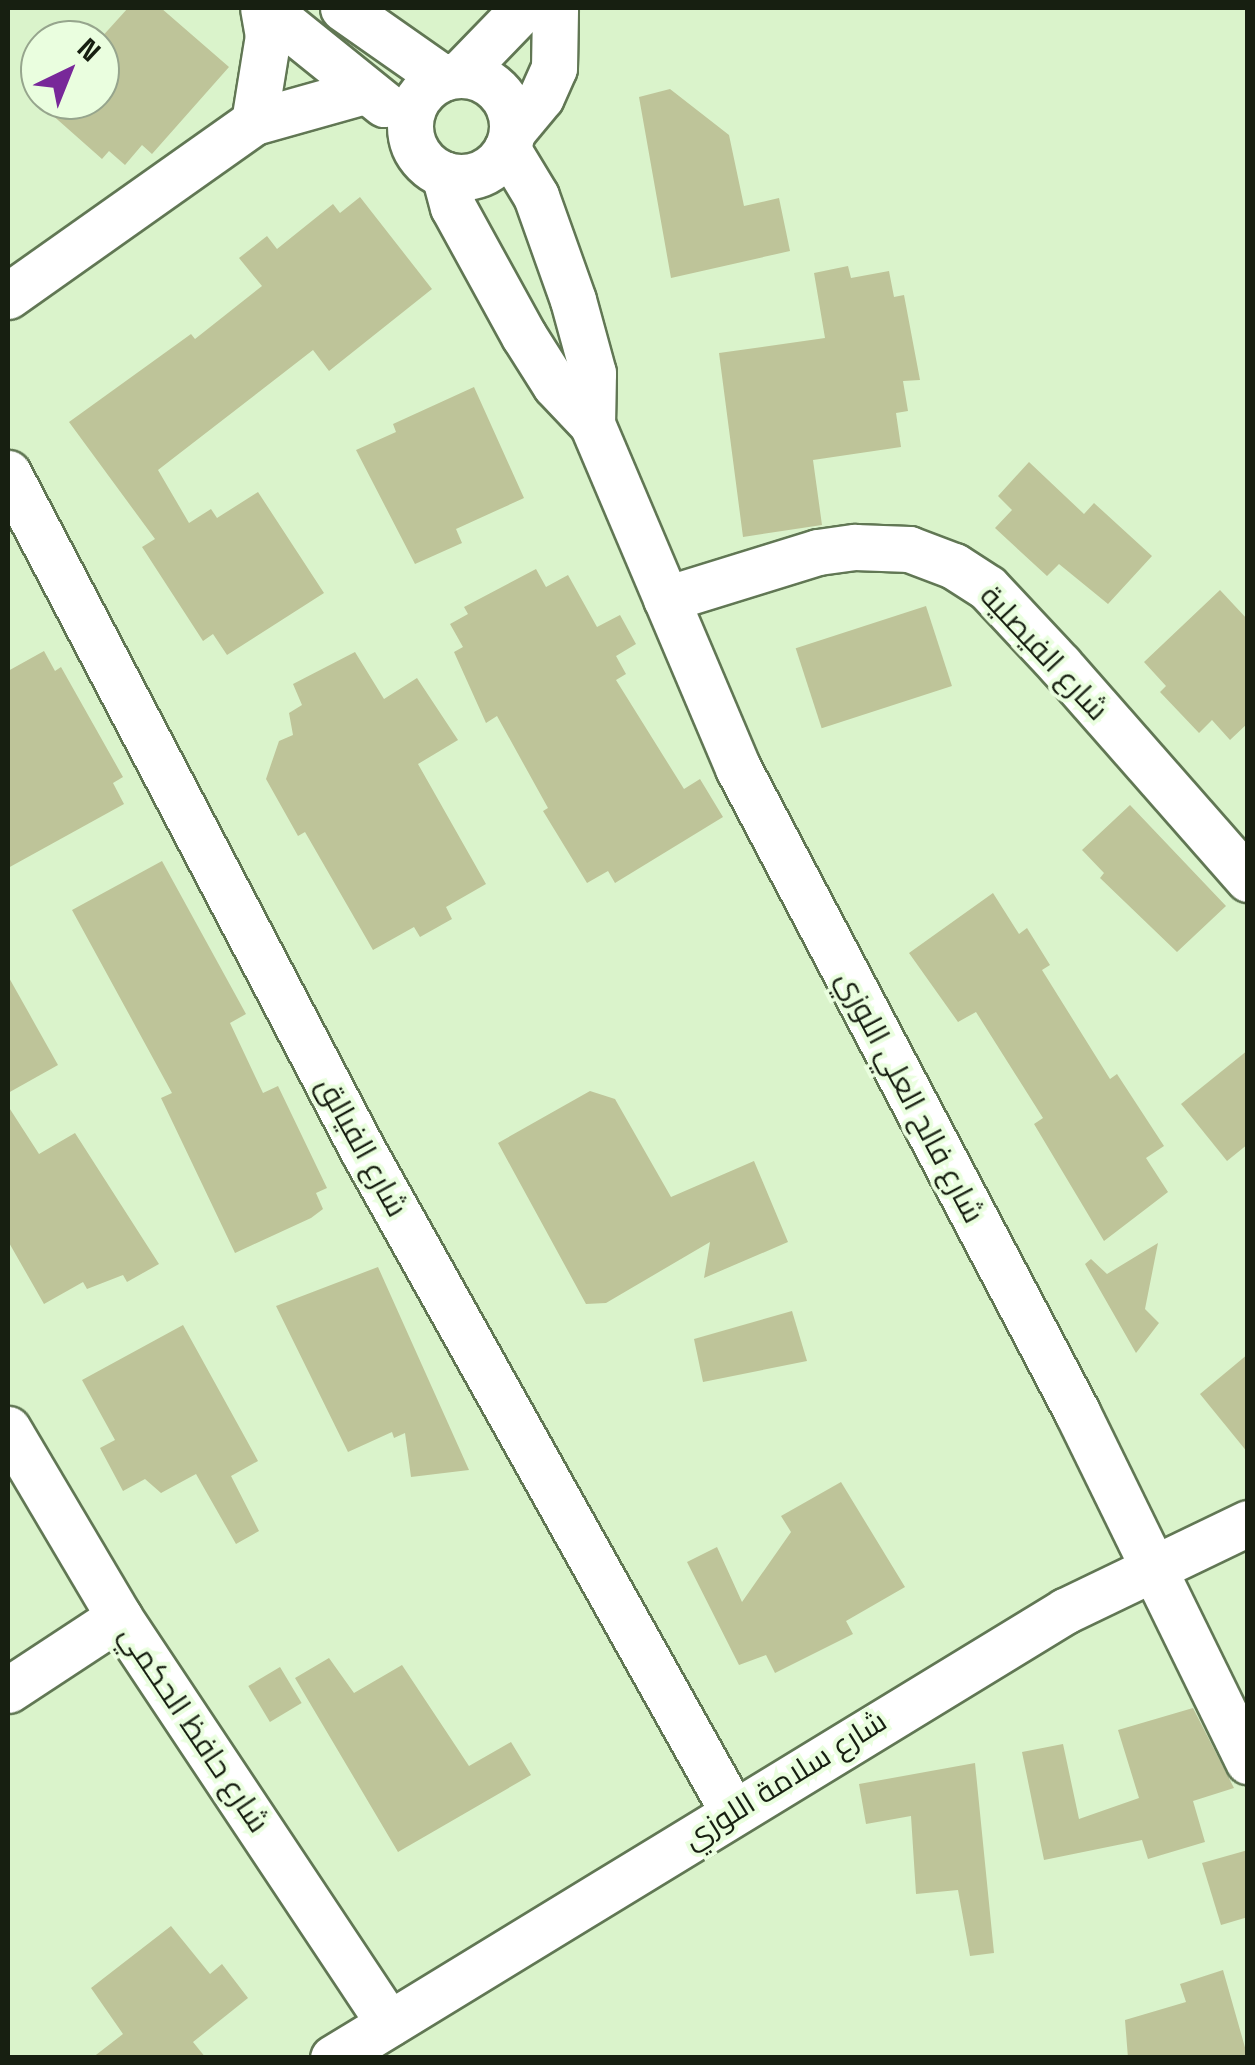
<!DOCTYPE html>
<html>
<head>
<meta charset="utf-8">
<style>
  body { margin:0 }
  #map { position:relative; width:1255px; height:2065px; overflow:hidden; background:#daf3cb; font-family:"Space Grotesk",Cairo,sans-serif }
  div>[style] { position:absolute }
  .building>* { inset:0; background:#bec499; transform-origin:0 0 }
  .roads { filter:drop-shadow(2px 0 #617754) drop-shadow(-2px 0 #617754) drop-shadow(0 2px #617754) drop-shadow(0 -2px #617754) }
  .minor>* { height:45px; margin:-22.5px; padding:0 22.5px; transform-origin:22.5px; border-radius:22.5px; background:#fff }
  .minor>.ring { margin:-22.5px; padding:0; box-sizing:content-box; background:none; border:45px solid #fff; border-radius:50% }
  span { translate:-50% -50%; white-space:nowrap; text-align:center; line-height:1.15; -webkit-text-stroke:8px #eafedf; paint-order:stroke }
  .street-label { font-size:30px; color:#171f11 }
  .frame { position:absolute; inset:0; border:10px solid #171f11; pointer-events:none }
  .north { position:absolute; left:20px; top:20px; width:100px; height:100px; box-sizing:border-box; background:#eafedf; border:2px solid #96a58d; border-radius:50%; rotate:43deg; font-size:28px; font-weight:700; line-height:40px; text-align:center; color:#171f11 }
  .north::after { content:''; display:block; margin:auto; width:35px; height:45px; background:#782899; clip-path:polygon(50% 0,100% 100%,50% 72%,0 100%) }
</style>
</head>
<body>
<div id="map">
  <div class="building">
    <i style="clip-path:polygon(128px 8px,161px 8px,229px 67px,152px 154px,142px 145px,125px 165px,109px 151px,102px 159px,41px 105px,46px 100px,100px 100px,99px 40px)"></i>
    <i style="clip-path:polygon(670px 89px,729px 135px,744px 206px,779px 198px,790px 251px,671px 278px,639px 97px)"></i>
    <i style="clip-path:polygon(360px 197px,432px 289px,329px 371px,313px 350px,158px 470px,189px 523px,211px 509px,217px 518px,258px 492px,324px 593px,227px 655px,213px 634px,203px 641px,142px 547px,155px 539px,69px 422px,191px 334px,195px 339px,262px 286px,239px 258px,267px 236px,277px 249px,333px 204px,340px 213px)"></i>
    <i style="clip-path:polygon(848px 266px,851px 278px,889px 271px,894px 297px,904px 295px,920px 380px,903px 381px,908px 411px,896px 413px,901px 447px,813px 460px,822px 525px,743px 537px,719px 353px,825px 338px,814px 273px)"></i>
    <i style="clip-path:polygon(474px 387px,524px 498px,456px 529px,462px 543px,415px 564px,356px 450px,396px 432px,393px 424px)"></i>
    <i style="clip-path:polygon(1029px 462px,1084px 514px,1094px 503px,1152px 556px,1108px 604px,1059px 564px,1047px 576px,995px 528px,1012px 510px,998px 496px)"></i>
    <i style="clip-path:polygon(536px 569px,546px 587px,568px 575px,597px 627px,620px 615px,636px 644px,616px 656px,626px 674px,616px 680px,684px 789px,700px 779px,723px 817px,615px 883px,608px 871px,587px 883px,543px 811px,548px 808px,497px 716px,486px 723px,454px 652px,463px 647px,450px 624px,468px 614px,464px 607px)"></i>
    <i style="clip-path:polygon(1220px 590px,1248px 620px,1248px 723px,1230px 740px,1212px 720px,1199px 733px,1160px 692px,1166px 686px,1144px 662px)"></i>
    <i style="left:926px;top:606px;width:84px;height:137px;rotate:72deg"></i>
    <i style="clip-path:polygon(44px 651px,55px 671px,61px 667px,123px 777px,113px 783px,124px 804px,8px 868px,8px 671px)"></i>
    <i style="clip-path:polygon(355px 652px,384px 699px,417px 678px,458px 740px,418px 764px,486px 884px,446px 907px,452px 919px,420px 937px,414px 927px,373px 950px,305px 832px,298px 836px,266px 779px,279px 741px,293px 735px,289px 713px,302px 705px,293px 684px)"></i>
    <i style="clip-path:polygon(1130px 805px,1226px 906px,1177px 952px,1100px 878px,1104px 873px,1082px 850px)"></i>
    <i style="clip-path:polygon(162px 861px,246px 1014px,230px 1023px,263px 1093px,278px 1086px,327px 1188px,316px 1193px,323px 1209px,311px 1218px,235px 1253px,161px 1098px,172px 1093px,72px 910px)"></i>
    <i style="clip-path:polygon(993px 893px,1019px 934px,1027px 928px,1050px 965px,1042px 970px,1110px 1079px,1117px 1074px,1164px 1146px,1146px 1158px,1168px 1192px,1104px 1241px,1034px 1124px,1043px 1118px,976px 1012px,958px 1022px,909px 953px)"></i>
    <i style="clip-path:polygon(8px 976px,58px 1065px,8px 1093px)"></i>
    <i style="clip-path:polygon(1248px 1050px,1248px 1144px,1227px 1161px,1181px 1104px)"></i>
    <i style="clip-path:polygon(590px 1091px,615px 1099px,671px 1197px,754px 1161px,788px 1242px,704px 1278px,710px 1242px,606px 1303px,586px 1304px,498px 1143px)"></i>
    <i style="clip-path:polygon(8px 1106px,39px 1154px,75px 1133px,159px 1264px,127px 1282px,123px 1275px,87px 1289px,83px 1282px,44px 1304px,8px 1241px)"></i>
    <i style="clip-path:polygon(1158px 1243px,1145px 1309px,1159px 1323px,1136px 1353px,1085px 1264px,1091px 1259px,1107px 1274px)"></i>
    <i style="clip-path:polygon(378px 1267px,469px 1470px,411px 1477px,405px 1433px,394px 1438px,392px 1432px,348px 1452px,276px 1306px)"></i>
    <i style="clip-path:polygon(792px 1311px,807px 1361px,703px 1382px,694px 1339px)"></i>
    <i style="clip-path:polygon(183px 1325px,258px 1461px,231px 1476px,259px 1531px,236px 1544px,196px 1474px,161px 1493px,145px 1479px,123px 1491px,100px 1448px,115px 1440px,82px 1380px)"></i>
    <i style="clip-path:polygon(1248px 1354px,1248px 1453px,1200px 1394px)"></i>
    <i style="clip-path:polygon(841px 1482px,905px 1587px,846px 1621px,853px 1634px,775px 1673px,766px 1655px,739px 1665px,687px 1562px,717px 1547px,742px 1602px,791px 1532px,781px 1516px)"></i>
    <i style="clip-path:polygon(329px 1658px,354px 1693px,402px 1665px,469px 1766px,511px 1742px,531px 1775px,398px 1852px,295px 1678px)"></i>
    <i style="left:280px;top:1667px;width:42px;height:37px;rotate:59deg"></i>
    <i style="clip-path:polygon(1193px 1708px,1234px 1788px,1193px 1801px,1205px 1842px,1148px 1859px,1142px 1840px,1044px 1860px,1022px 1752px,1063px 1744px,1079px 1819px,1139px 1798px,1118px 1730px)"></i>
    <i style="clip-path:polygon(975px 1763px,994px 1953px,970px 1956px,958px 1890px,916px 1894px,911px 1816px,866px 1824px,859px 1784px)"></i>
    <i style="clip-path:polygon(1248px 1850px,1248px 1917px,1221px 1925px,1202px 1863px)"></i>
    <i style="clip-path:polygon(171px 1926px,210px 1974px,222px 1964px,248px 1998px,193px 2042px,206px 2058px,92px 2058px,123px 2034px,91px 1988px)"></i>
    <i style="clip-path:polygon(1223px 1970px,1248px 2058px,1128px 2058px,1125px 2020px,1186px 2002px,1180px 1984px)"></i>
  </div>
  <div class="roads">
    <div class="minor">
      <i style="left:265px;top:8px;width:153px;rotate:38.9deg"></i>
      <i style="left:343px;top:8px;width:122px;rotate:35deg"></i>
      <i style="left:459px;top:75px;width:93px;rotate:-45.9deg"></i>
      <i class="ring" style="left:410px;top:75px;width:57px;height:57px"></i>
      <i style="left:254px;top:122px;width:87px;rotate:-80.8deg"></i>
      <i style="left:268px;top:36px;width:28px;rotate:-100deg"></i>
      <i style="left:512px;top:132px;width:45px;rotate:-50.4deg"></i>
      <i style="left:541px;top:97px;width:32px;rotate:-66deg"></i>
      <i style="left:554px;top:68px;width:60px;rotate:-89deg"></i>
      <i style="left:507px;top:148px;width:56px;rotate:58.9deg"></i>
      <i style="left:536px;top:196px;width:110px;rotate:70.4deg"></i>
      <i style="left:573px;top:300px;width:76px;rotate:74.7deg"></i>
      <i style="left:593px;top:373px;width:51px;rotate:91.1deg"></i>
      <i style="left:444px;top:174px;width:34px;rotate:75deg"></i>
      <i style="left:453px;top:207px;width:147px;rotate:61.2deg"></i>
      <i style="left:524px;top:336px;width:58px;rotate:57.7deg"></i>
      <i style="left:555px;top:385px;width:54px;rotate:46.5deg"></i>
      <i style="left:592px;top:424px;width:374px;rotate:67deg"></i>
      <i style="left:738px;top:768px;width:728px;rotate:62.24deg"></i>
      <i style="left:1077px;top:1412px;width:389px;rotate:63.9deg"></i>
      <i style="left:8px;top:296px;width:301px;rotate:-35.3deg"></i>
      <i style="left:254px;top:122px;width:114px;rotate:-15.7deg"></i>
      <i style="left:8px;top:473px;width:763px;rotate:62.36deg"></i>
      <i style="left:362px;top:1149px;width:760px;rotate:60.77deg"></i>
      <i style="left:666px;top:599px;width:159px;rotate:-17.2deg"></i>
      <i style="left:818px;top:552px;width:37px;rotate:-8deg"></i>
      <i style="left:855px;top:547px;width:54px;rotate:2.1deg"></i>
      <i style="left:909px;top:549px;width:48px;rotate:20.7deg"></i>
      <i style="left:954px;top:566px;width:40px;rotate:32.9deg"></i>
      <i style="left:988px;top:588px;width:105px;rotate:46.9deg"></i>
      <i style="left:1060px;top:665px;width:285px;rotate:48.7deg"></i>
      <i style="left:8px;top:1429px;width:218px;rotate:59.4deg"></i>
      <i style="left:119px;top:1617px;width:488px;rotate:56.4deg"></i>
      <i style="left:8px;top:1690px;width:133px;rotate:-33.3deg"></i>
      <i style="left:333px;top:2058px;width:858px;rotate:-31.41deg"></i>
      <i style="left:1065px;top:1611px;width:203px;rotate:-25.7deg"></i>
    </div>
  </div>
  <div class="street-label">
    <span style="left:1044px;top:653px;rotate:47deg">شارع الفيصلية</span>
    <span style="left:910px;top:1097px;rotate:62deg">شارع فالح العلي اللوزي</span>
    <span style="left:362px;top:1147px;rotate:61deg">شارع الفيالق</span>
    <span style="left:194px;top:1729px;rotate:56deg">شارع حافظ الحكمي</span>
    <span style="left:785px;top:1780px;rotate:-32deg">شارع سلامة اللوزي</span>
  </div>
  <div class="frame"></div>
  <div class="north">N</div>
</div>
</body>
</html>
